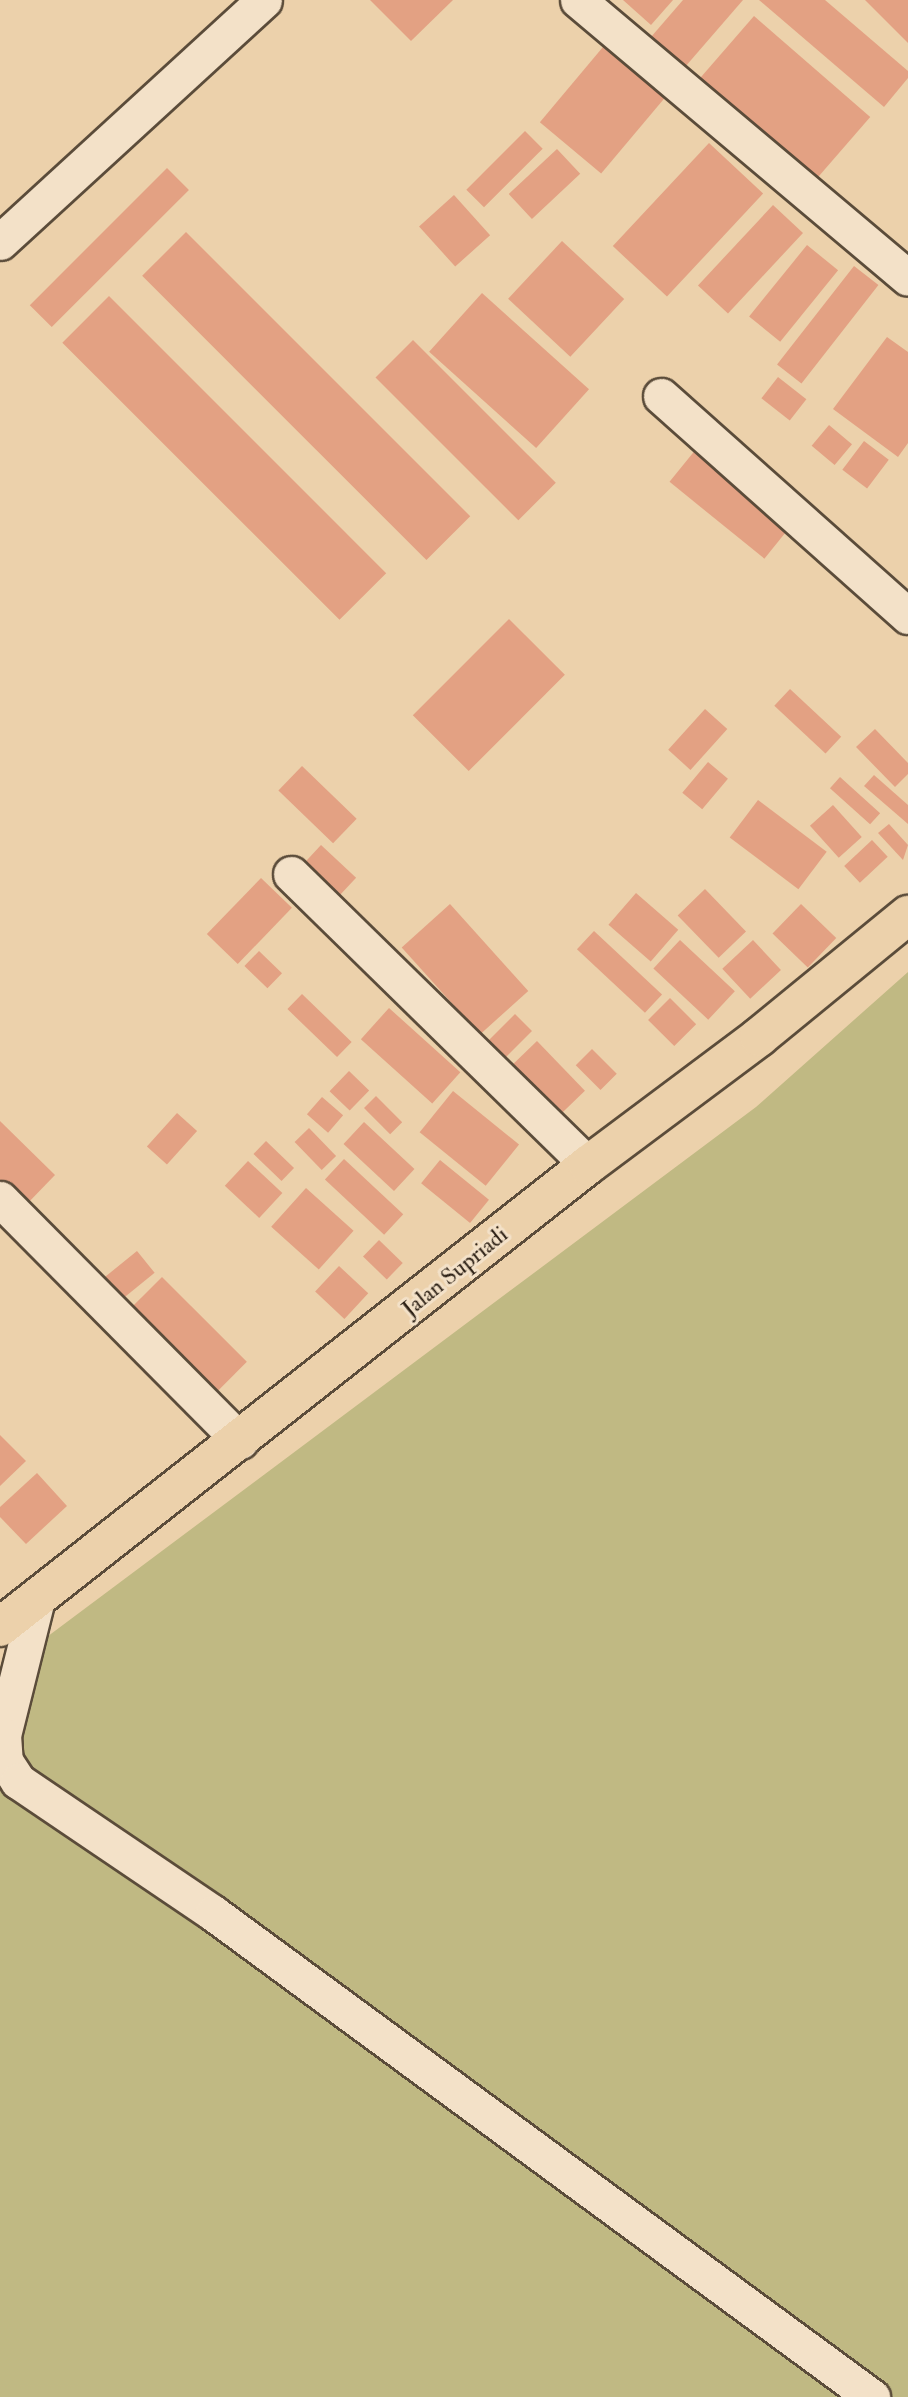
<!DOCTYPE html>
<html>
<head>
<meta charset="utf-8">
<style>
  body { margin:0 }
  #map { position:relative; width:908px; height:2397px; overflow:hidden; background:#ecd1ab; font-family:"IM FELL Double Pica",serif }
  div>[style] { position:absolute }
  .green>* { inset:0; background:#c0b983 }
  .building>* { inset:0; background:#e3a183; transform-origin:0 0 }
  .roads { filter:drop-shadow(2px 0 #5b4c3a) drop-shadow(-2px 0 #5b4c3a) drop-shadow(0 2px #5b4c3a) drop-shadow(0 -2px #5b4c3a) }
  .minor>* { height:35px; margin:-17.5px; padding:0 17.5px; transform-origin:17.5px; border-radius:17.5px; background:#f3e1c8 }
  .major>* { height:38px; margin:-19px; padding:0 19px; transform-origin:19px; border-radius:19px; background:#ecd1ab }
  span { translate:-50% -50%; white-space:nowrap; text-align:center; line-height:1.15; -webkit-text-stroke:6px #f3e1c8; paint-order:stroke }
  .street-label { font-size:23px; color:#2b1f14 }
</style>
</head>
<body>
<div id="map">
  <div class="green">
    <i style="clip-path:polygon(908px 972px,908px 2397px,0 2397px,0 1672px,756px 1107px)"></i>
  </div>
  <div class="building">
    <i style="clip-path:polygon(370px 0,453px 0,411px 41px)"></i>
    <i style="clip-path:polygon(623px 0,673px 0,651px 25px)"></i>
    <i style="clip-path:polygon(683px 0,743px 0,685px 67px,651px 37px)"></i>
    <i style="clip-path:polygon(759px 0,825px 0,908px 71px,908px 78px,884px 107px)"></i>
    <i style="clip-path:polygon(865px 0,908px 0,908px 43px)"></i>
    <i style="left:754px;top:16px;width:154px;height:86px;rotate:41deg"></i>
    <i style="left:608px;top:41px;width:80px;height:106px;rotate:40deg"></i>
    <i style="left:525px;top:131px;width:25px;height:83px;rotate:45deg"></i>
    <i style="left:709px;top:143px;width:74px;height:141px;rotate:43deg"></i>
    <i style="left:557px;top:149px;width:34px;height:66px;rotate:47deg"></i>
    <i style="left:167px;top:168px;width:31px;height:194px;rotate:45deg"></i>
    <i style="left:454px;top:195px;width:54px;height:47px;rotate:48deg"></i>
    <i style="left:773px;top:205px;width:41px;height:110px;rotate:43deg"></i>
    <i style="left:186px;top:232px;width:402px;height:62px;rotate:45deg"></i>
    <i style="left:562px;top:241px;width:85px;height:79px;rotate:43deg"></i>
    <i style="left:807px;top:245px;width:40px;height:92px;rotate:39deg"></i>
    <i style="left:854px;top:266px;width:31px;height:125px;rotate:38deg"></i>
    <i style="left:482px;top:293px;width:144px;height:79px;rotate:42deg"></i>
    <i style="left:109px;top:296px;width:392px;height:66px;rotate:45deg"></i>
    <i style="clip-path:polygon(887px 337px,908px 352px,908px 443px,898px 457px,833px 409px)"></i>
    <i style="left:413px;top:340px;width:202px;height:53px;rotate:45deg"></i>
    <i style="left:778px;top:377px;width:36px;height:27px;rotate:38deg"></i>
    <i style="left:829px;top:425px;width:30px;height:27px;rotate:40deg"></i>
    <i style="left:864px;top:441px;width:31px;height:36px;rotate:37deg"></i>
    <i style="left:701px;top:443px;width:122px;height:50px;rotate:39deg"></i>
    <i style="left:509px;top:619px;width:79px;height:136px;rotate:45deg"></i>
    <i style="left:790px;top:689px;width:70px;height:23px;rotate:43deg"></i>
    <i style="left:705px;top:709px;width:30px;height:55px;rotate:42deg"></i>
    <i style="clip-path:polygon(875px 729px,908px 763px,908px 774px,895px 787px,856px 747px)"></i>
    <i style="left:708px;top:762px;width:26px;height:40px;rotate:40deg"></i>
    <i style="left:302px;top:766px;width:76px;height:34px;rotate:44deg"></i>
    <i style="clip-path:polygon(874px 775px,908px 805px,908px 824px,864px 786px)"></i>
    <i style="left:840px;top:777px;width:54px;height:15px;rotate:42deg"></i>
    <i style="left:758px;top:800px;width:86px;height:47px;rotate:37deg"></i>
    <i style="left:833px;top:805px;width:43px;height:31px;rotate:48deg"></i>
    <i style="clip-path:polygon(889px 824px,908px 845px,903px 860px,878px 833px)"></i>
    <i style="left:872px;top:840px;width:23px;height:38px;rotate:47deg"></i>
    <i style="left:321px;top:845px;width:48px;height:33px;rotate:43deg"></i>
    <i style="left:261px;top:878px;width:43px;height:78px;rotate:44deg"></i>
    <i style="left:705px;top:889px;width:59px;height:38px;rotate:46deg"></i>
    <i style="left:636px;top:893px;width:56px;height:42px;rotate:41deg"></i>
    <i style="left:450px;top:904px;width:117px;height:65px;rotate:48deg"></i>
    <i style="left:801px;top:904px;width:49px;height:41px;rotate:44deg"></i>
    <i style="left:594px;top:931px;width:93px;height:25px;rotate:43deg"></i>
    <i style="left:680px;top:940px;width:75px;height:39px;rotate:43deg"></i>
    <i style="left:753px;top:940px;width:41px;height:42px;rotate:47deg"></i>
    <i style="left:259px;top:951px;width:32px;height:21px;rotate:44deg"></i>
    <i style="left:302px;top:994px;width:69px;height:21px;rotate:44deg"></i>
    <i style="left:670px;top:998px;width:37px;height:31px;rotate:45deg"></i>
    <i style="left:389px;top:1008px;width:96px;height:42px;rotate:42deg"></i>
    <i style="left:515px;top:1014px;width:24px;height:47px;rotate:45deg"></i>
    <i style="left:537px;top:1041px;width:69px;height:45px;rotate:46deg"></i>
    <i style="left:592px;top:1049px;width:35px;height:23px;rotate:45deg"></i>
    <i style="left:349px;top:1071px;width:28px;height:28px;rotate:44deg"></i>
    <i style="left:453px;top:1091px;width:85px;height:53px;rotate:39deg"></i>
    <i style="left:376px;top:1096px;width:37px;height:17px;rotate:45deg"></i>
    <i style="left:322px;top:1097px;width:28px;height:23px;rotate:41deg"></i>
    <i style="left:177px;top:1113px;width:27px;height:45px;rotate:42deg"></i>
    <i style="clip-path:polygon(0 1121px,55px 1175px,25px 1206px,0 1182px)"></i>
    <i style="left:364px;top:1122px;width:69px;height:30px;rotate:43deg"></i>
    <i style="left:309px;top:1128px;width:39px;height:20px;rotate:46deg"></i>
    <i style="left:266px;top:1141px;width:39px;height:18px;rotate:44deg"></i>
    <i style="left:344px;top:1159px;width:81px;height:28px;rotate:43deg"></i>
    <i style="left:440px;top:1160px;width:63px;height:30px;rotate:39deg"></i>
    <i style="left:248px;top:1161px;width:47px;height:34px;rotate:43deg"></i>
    <i style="left:306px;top:1188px;width:64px;height:52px;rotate:42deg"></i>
    <i style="left:379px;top:1240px;width:33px;height:23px;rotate:44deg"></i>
    <i style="left:137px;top:1251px;width:28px;height:57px;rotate:51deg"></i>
    <i style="left:339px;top:1266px;width:40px;height:35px;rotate:43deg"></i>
    <i style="left:162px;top:1277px;width:120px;height:57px;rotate:45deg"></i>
    <i style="clip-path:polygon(0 1435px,26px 1461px,0 1486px)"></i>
    <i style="clip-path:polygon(37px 1473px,67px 1506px,26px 1544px,0 1517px,0 1507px)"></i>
  </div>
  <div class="roads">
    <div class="minor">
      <i style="left:578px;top:0;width:431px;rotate:40.1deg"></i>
      <i style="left:0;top:242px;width:358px;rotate:-42.5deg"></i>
      <i style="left:661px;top:396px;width:331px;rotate:41.7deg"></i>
      <i style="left:291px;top:874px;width:416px;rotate:44.4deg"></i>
      <i style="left:0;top:1199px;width:341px;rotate:45.2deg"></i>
      <i style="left:37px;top:1599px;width:140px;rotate:104deg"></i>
      <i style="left:3px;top:1735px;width:26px;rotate:86deg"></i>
      <i style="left:5px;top:1761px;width:24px;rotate:57deg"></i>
      <i style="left:18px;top:1781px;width:235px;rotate:34.1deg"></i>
      <i style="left:213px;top:1913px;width:818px;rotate:36.3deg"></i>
    </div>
    <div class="major">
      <i style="left:0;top:1627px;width:748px;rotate:-38.16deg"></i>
      <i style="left:588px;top:1165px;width:214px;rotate:-36.8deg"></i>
      <i style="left:759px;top:1037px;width:193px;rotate:-39.3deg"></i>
    </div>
  </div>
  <div class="street-label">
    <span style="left:455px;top:1272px;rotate:-39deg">Jalan Supriadi</span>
  </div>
</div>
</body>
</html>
